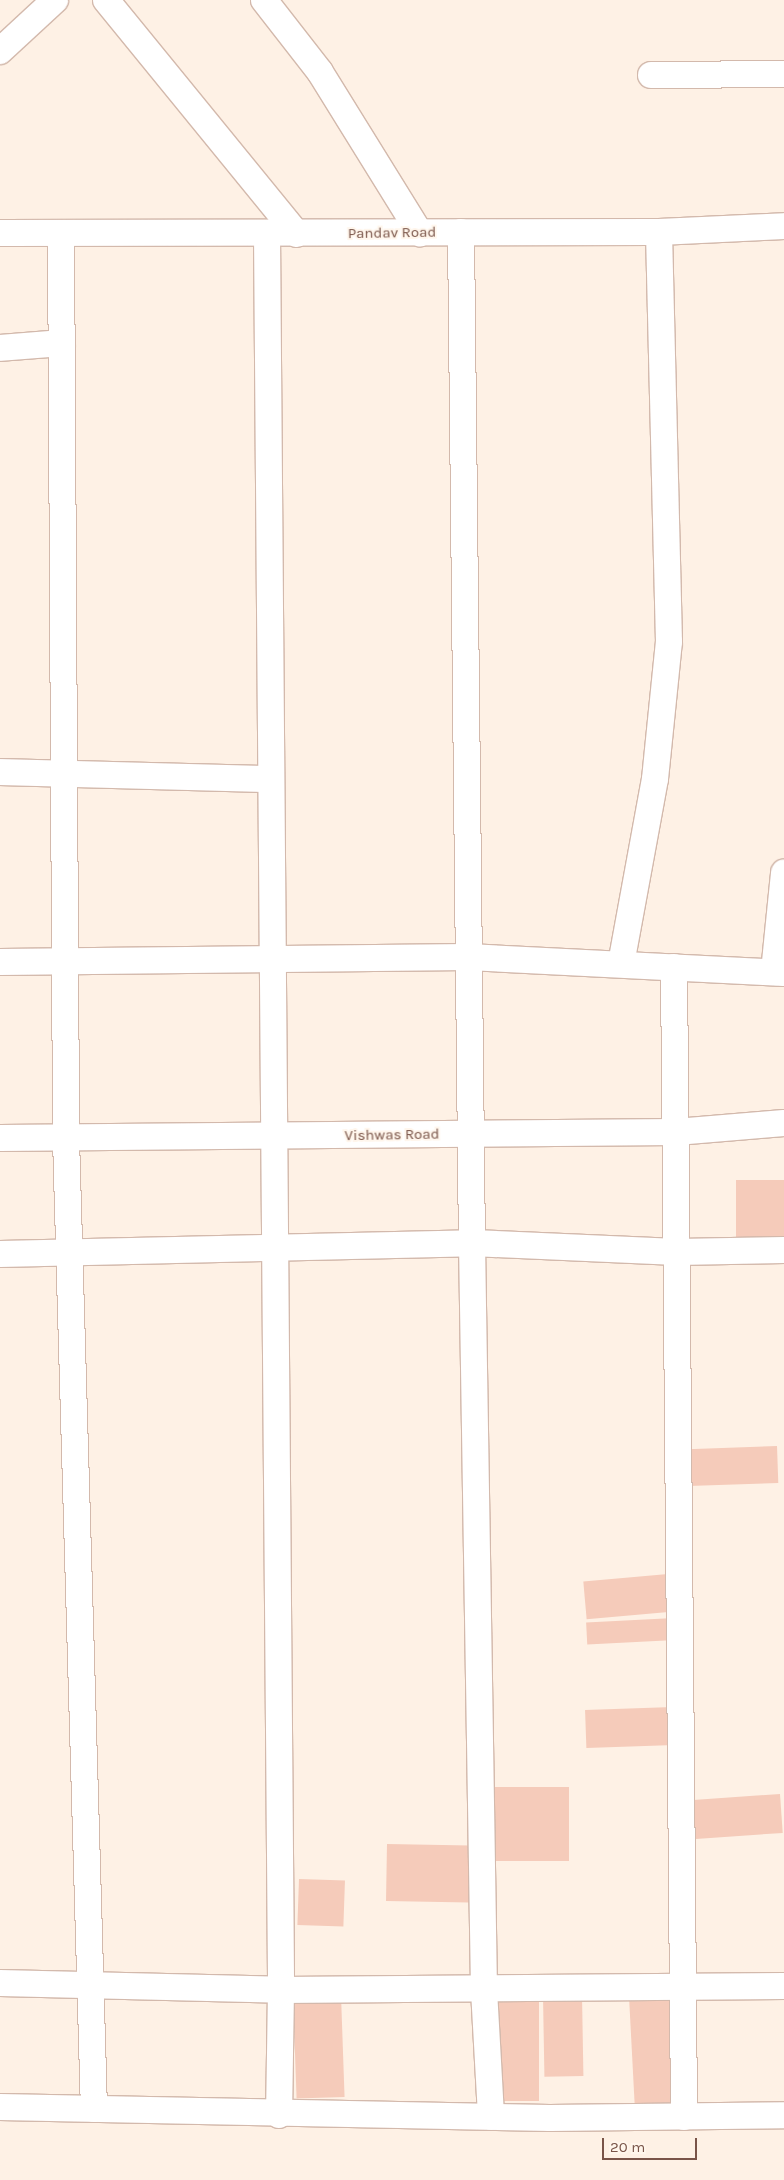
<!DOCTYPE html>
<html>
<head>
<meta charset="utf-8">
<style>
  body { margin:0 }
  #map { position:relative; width:784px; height:2180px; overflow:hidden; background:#fef1e5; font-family:Karla,sans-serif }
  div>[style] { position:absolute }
  .building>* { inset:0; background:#f5cbba; transform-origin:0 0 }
  .roads { filter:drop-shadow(1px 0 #d3b9ac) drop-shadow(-1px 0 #d3b9ac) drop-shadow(0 1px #d3b9ac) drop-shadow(0 -1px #d3b9ac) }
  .street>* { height:26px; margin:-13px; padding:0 13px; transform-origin:13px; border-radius:13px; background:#fff }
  span { translate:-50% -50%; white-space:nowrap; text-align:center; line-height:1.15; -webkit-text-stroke:4px #fff6ec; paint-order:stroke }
  .street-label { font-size:15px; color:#795448 }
  .scale { position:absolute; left:602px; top:2138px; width:95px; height:22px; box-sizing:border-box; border:2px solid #795448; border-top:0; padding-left:6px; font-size:15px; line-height:18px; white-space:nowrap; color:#795448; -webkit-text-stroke:4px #fff6ec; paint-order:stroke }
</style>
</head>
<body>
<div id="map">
  <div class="building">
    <i style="left:736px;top:1180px;width:48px;height:58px"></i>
    <i style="left:777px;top:1446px;width:37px;height:90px;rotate:88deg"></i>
    <i style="left:668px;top:1574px;width:38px;height:85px;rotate:85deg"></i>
    <i style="left:674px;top:1618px;width:22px;height:88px;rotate:87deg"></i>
    <i style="left:673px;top:1707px;width:38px;height:88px;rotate:88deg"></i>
    <i style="left:494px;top:1787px;width:75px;height:74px"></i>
    <i style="left:780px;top:1794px;width:39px;height:87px;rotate:86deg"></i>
    <i style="left:387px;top:1844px;width:83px;height:57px;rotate:1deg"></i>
    <i style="left:299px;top:1879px;width:46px;height:46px;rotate:2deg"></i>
    <i style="left:341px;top:1995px;width:102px;height:48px;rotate:88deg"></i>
    <i style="left:582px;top:1995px;width:81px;height:39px;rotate:89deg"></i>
    <i style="left:676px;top:1995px;width:110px;height:47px;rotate:87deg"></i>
    <i style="left:495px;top:2001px;width:44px;height:100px"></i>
  </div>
  <div class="roads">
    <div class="street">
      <i style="left:106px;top:0;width:302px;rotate:50.8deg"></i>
      <i style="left:264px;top:0;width:91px;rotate:52.1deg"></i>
      <i style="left:320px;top:72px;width:190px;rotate:58.2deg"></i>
      <i style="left:0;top:51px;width:75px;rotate:-42.8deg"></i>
      <i style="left:651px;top:75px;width:133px;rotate:-0.4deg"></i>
      <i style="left:461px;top:232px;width:1011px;rotate:89.38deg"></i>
      <i style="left:472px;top:1243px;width:747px;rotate:89.08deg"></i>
      <i style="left:484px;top:1990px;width:127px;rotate:86.8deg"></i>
      <i style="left:0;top:233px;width:659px;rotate:-0.09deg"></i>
      <i style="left:659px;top:232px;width:125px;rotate:-2.7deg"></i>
      <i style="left:61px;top:233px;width:905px;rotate:89.68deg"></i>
      <i style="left:66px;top:1138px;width:971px;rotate:88.35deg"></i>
      <i style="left:267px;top:234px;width:1756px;rotate:89.54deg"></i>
      <i style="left:281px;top:1990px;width:125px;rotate:90.9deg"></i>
      <i style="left:0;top:348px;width:62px;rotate:-4.6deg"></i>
      <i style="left:0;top:772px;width:270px;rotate:1.5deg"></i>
      <i style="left:0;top:962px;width:468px;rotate:-0.6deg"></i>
      <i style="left:468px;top:957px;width:316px;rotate:2.9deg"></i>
      <i style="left:621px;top:964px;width:188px;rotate:-79.6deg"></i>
      <i style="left:655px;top:779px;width:138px;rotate:-84.2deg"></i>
      <i style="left:669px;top:642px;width:410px;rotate:-91.4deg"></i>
      <i style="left:674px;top:967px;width:1150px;rotate:89.5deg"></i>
      <i style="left:774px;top:972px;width:100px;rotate:-84.2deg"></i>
      <i style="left:0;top:1138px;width:676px;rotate:-0.51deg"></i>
      <i style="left:676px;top:1132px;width:108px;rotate:-4.8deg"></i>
      <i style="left:0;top:1254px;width:472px;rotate:-1.3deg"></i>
      <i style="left:472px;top:1243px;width:205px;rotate:2.5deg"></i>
      <i style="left:677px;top:1252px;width:107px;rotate:-1.1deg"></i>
      <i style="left:0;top:1983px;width:281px;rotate:1.4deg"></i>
      <i style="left:281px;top:1990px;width:503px;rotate:-0.46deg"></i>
      <i style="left:0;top:2107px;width:550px;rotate:1.15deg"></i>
      <i style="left:550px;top:2118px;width:234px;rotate:-0.7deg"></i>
    </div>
  </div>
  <div class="street-label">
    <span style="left:392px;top:233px;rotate:-1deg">Pandav Road</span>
    <span style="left:392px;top:1135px;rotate:-1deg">Vishwas Road</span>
  </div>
  <div class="scale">20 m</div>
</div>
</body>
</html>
